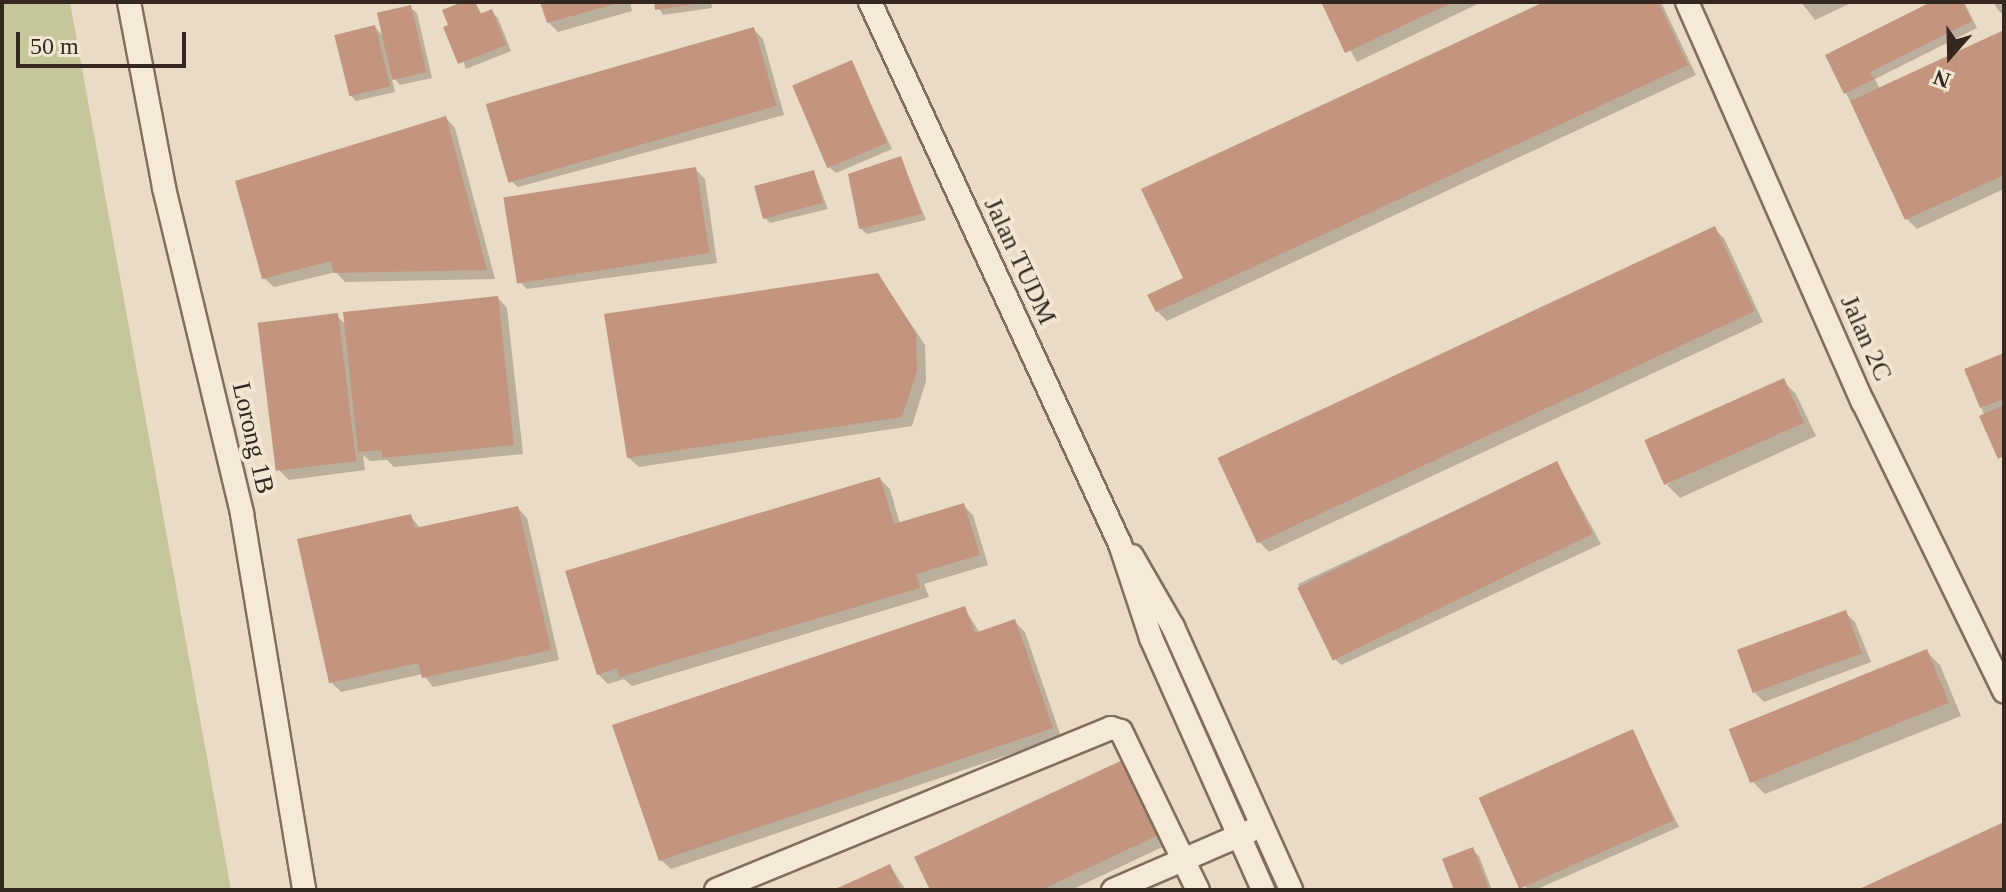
<!DOCTYPE html>
<html>
<head>
<meta charset="utf-8">
<style>
  body { margin:0 }
  #map { position:relative; width:2006px; height:892px; overflow:hidden; background:#e9dbc5; font-family:Georgia,serif }
  div>[style] { position:absolute }
  .green>* { inset:0; background:#c5c69a }
  .shadow>* { inset:0; background:#0003 }
  .building>* { inset:0; background:#c4957e; transform-origin:0 0 }
  .roads { filter:drop-shadow(2px 0 #826e5d) drop-shadow(-2px 0 #826e5d) drop-shadow(0 2px #826e5d) drop-shadow(0 -2px #826e5d) }
  .minor>* { height:22px; margin:-11px; padding:0 11px; transform-origin:11px; border-radius:11px; background:#f5e9d7 }
  span { translate:-50% -50%; white-space:nowrap; text-align:center; line-height:1.15; -webkit-text-stroke:8px #f1e6d3; paint-order:stroke }
  .street-label { font-size:26px; color:#34271f }
  .frame { position:absolute; inset:0; border:4px solid #34271f; pointer-events:none }
  .north { position:absolute; left:1910px; top:16px; width:80px; height:80px; -webkit-text-stroke:6px #f1e6d3; paint-order:stroke; rotate:200deg; font-size:22px; font-weight:700; line-height:32px; text-align:center; color:#34271f }
  .north::after { content:''; display:block; margin:auto; width:28px; height:36px; background:#34271f; clip-path:polygon(50% 0,100% 100%,50% 72%,0 100%) }
  .scale { position:absolute; left:16px; top:32px; width:170px; height:36px; box-sizing:border-box; border:4px solid #34271f; border-top:0; padding-left:10px; font-size:24px; line-height:28px; white-space:nowrap; color:#34271f; -webkit-text-stroke:6px #f1e6d3; paint-order:stroke }
</style>
</head>
<body>
<div id="map">
  <div class="green">
    <i style="clip-path:polygon(2px 2px,70px 2px,231px 890px,2px 890px)"></i>
  </div>
  <div class="shadow">
    <i style="clip-path:polygon(468px 2px,475px 2px,482px 15px,491px 12px,498px 18px,511px 51px,466px 69px,451px 26px)"></i>
    <i style="clip-path:polygon(542px 2px,630px 2px,632px 11px,558px 32px,548px 22px)"></i>
    <i style="clip-path:polygon(656px 2px,711px 2px,712px 8px,663px 15px)"></i>
    <i style="clip-path:polygon(1323px 2px,1482px 2px,1357px 62px)"></i>
    <i style="clip-path:polygon(1549px 2px,1661px 2px,1696px 75px,1167px 321px,1157px 311px)"></i>
    <i style="clip-path:polygon(1801px 2px,1853px 2px,1815px 20px)"></i>
    <i style="clip-path:polygon(1935px 2px,1964px 2px,1977px 28px,1875px 79px,1880px 89px,2004px 32px,2004px 189px,1917px 229px,1907px 219px,1846px 93px)"></i>
    <i style="clip-path:polygon(1993px 2px,2004px 2px,2004px 16px,1998px 10px)"></i>
    <i style="clip-path:polygon(410px 7px,417px 13px,432px 78px,400px 85px,391px 75px,395px 92px,356px 101px,350px 94px,375px 27px,384px 37px)"></i>
    <i style="clip-path:polygon(754px 30px,763px 39px,784px 115px,518px 187px,508px 178px)"></i>
    <i style="clip-path:polygon(851px 62px,892px 149px,836px 173px,829px 167px)"></i>
    <i style="clip-path:polygon(446px 118px,455px 128px,495px 279px,345px 282px,336px 272px,274px 287px,264px 278px)"></i>
    <i style="clip-path:polygon(901px 159px,926px 220px,867px 234px,860px 228px)"></i>
    <i style="clip-path:polygon(696px 170px,705px 179px,717px 263px,527px 289px,517px 279px)"></i>
    <i style="clip-path:polygon(814px 172px,828px 209px,770px 223px,764px 217px)"></i>
    <i style="clip-path:polygon(1714px 229px,1724px 238px,1763px 322px,1269px 552px,1259px 542px)"></i>
    <i style="clip-path:polygon(878px 275px,925px 345px,926px 381px,912px 426px,639px 467px,629px 458px)"></i>
    <i style="clip-path:polygon(498px 298px,507px 308px,523px 454px,394px 467px,387px 460px,370px 461px,363px 455px,365px 470px,289px 480px,279px 470px,337px 316px,346px 325px)"></i>
    <i style="clip-path:polygon(2004px 355px,2004px 462px,1981px 407px)"></i>
    <i style="clip-path:polygon(1783px 381px,1796px 394px,1816px 436px,1680px 498px,1667px 485px)"></i>
    <i style="clip-path:polygon(1557px 463px,1601px 544px,1341px 665px,1331px 655px,1298px 584px)"></i>
    <i style="clip-path:polygon(880px 479px,890px 489px,900px 524px,963px 505px,973px 515px,988px 565px,924px 584px,929px 597px,632px 686px,624px 679px,608px 684px,598px 674px)"></i>
    <i style="clip-path:polygon(518px 508px,527px 518px,559px 660px,433px 687px,423px 674px,341px 692px,331px 682px,411px 517px,421px 529px)"></i>
    <i style="clip-path:polygon(964px 608px,980px 633px,1015px 622px,1025px 632px,1061px 737px,671px 869px,661px 860px)"></i>
    <i style="clip-path:polygon(1846px 613px,1855px 622px,1871px 662px,1764px 702px,1755px 693px)"></i>
    <i style="clip-path:polygon(1927px 652px,1940px 665px,1961px 716px,1765px 794px,1752px 781px)"></i>
    <i style="clip-path:polygon(1632px 731px,1679px 827px,1535px 890px,1524px 890px)"></i>
    <i style="clip-path:polygon(1126px 760px,1171px 843px,1071px 890px,932px 890px)"></i>
    <i style="clip-path:polygon(1472px 850px,1479px 856px,1492px 890px,1456px 890px)"></i>
    <i style="clip-path:polygon(890px 866px,906px 890px,838px 890px)"></i>
  </div>
  <div class="building">
    <i style="clip-path:polygon(462px 2px,475px 2px,480px 14px,492px 9px,506px 45px,458px 64px,443px 27px,448px 25px,442px 10px)"></i>
    <i style="clip-path:polygon(540px 2px,617px 2px,618px 3px,547px 23px)"></i>
    <i style="clip-path:polygon(654px 2px,694px 2px,694px 4px,655px 10px)"></i>
    <i style="clip-path:polygon(1321px 2px,1453px 2px,1345px 53px)"></i>
    <i style="clip-path:polygon(1544px 2px,1658px 2px,1688px 65px,1156px 312px,1147px 295px,1183px 278px,1141px 189px)"></i>
    <i style="clip-path:polygon(1931px 2px,1963px 2px,1972px 21px,1870px 72px,1874px 79px,1844px 94px,1825px 55px)"></i>
    <i style="left:411px;top:5px;width:69px;height:35px;rotate:77deg"></i>
    <i style="left:375px;top:25px;width:63px;height:42px;rotate:76deg"></i>
    <i style="left:754px;top:27px;width:82px;height:279px;rotate:74deg"></i>
    <i style="clip-path:polygon(2004px 30px,2004px 175px,1905px 220px,1850px 101px)"></i>
    <i style="left:852px;top:60px;width:90px;height:65px;rotate:67deg"></i>
    <i style="clip-path:polygon(446px 116px,487px 270px,334px 273px,331px 261px,262px 279px,235px 181px)"></i>
    <i style="clip-path:polygon(901px 156px,922px 214px,859px 229px,848px 174px)"></i>
    <i style="left:696px;top:167px;width:87px;height:195px;rotate:81deg"></i>
    <i style="left:814px;top:170px;width:34px;height:62px;rotate:75deg"></i>
    <i style="left:1715px;top:226px;width:94px;height:549px;rotate:65deg"></i>
    <i style="clip-path:polygon(878px 273px,916px 333px,917px 371px,902px 417px,627px 458px,604px 314px)"></i>
    <i style="clip-path:polygon(498px 296px,514px 445px,382px 458px,382px 450px,358px 452px,343px 312px)"></i>
    <i style="left:338px;top:313px;width:149px;height:81px;rotate:83deg"></i>
    <i style="clip-path:polygon(2004px 353px,2004px 399px,1980px 408px,1964px 369px)"></i>
    <i style="left:1784px;top:378px;width:49px;height:153px;rotate:66deg"></i>
    <i style="clip-path:polygon(2004px 405px,2004px 456px,1998px 459px,1979px 416px)"></i>
    <i style="left:1557px;top:461px;width:81px;height:289px;rotate:64deg"></i>
    <i style="clip-path:polygon(880px 477px,894px 524px,964px 503px,980px 555px,916px 574px,920px 588px,620px 677px,617px 668px,597px 675px,565px 571px)"></i>
    <i style="clip-path:polygon(518px 506px,551px 650px,422px 678px,418px 663px,329px 683px,297px 539px,411px 514px,415px 528px)"></i>
    <i style="clip-path:polygon(965px 606px,975px 633px,1015px 619px,1053px 728px,659px 861px,612px 725px)"></i>
    <i style="left:1846px;top:610px;width:46px;height:116px;rotate:70deg"></i>
    <i style="left:1927px;top:649px;width:58px;height:214px;rotate:68deg"></i>
    <i style="left:1633px;top:729px;width:100px;height:169px;rotate:66deg"></i>
    <i style="clip-path:polygon(1127px 758px,1163px 833px,1041px 890px,930px 890px,914px 857px)"></i>
    <i style="clip-path:polygon(2004px 822px,2004px 890px,1857px 890px)"></i>
    <i style="clip-path:polygon(1473px 847px,1489px 890px,1454px 890px,1442px 859px)"></i>
    <i style="clip-path:polygon(890px 864px,902px 890px,833px 890px,862px 877px)"></i>
  </div>
  <div class="roads">
    <div class="minor">
      <i style="left:129px;top:2px;width:189px;rotate:79.3deg"></i>
      <i style="left:164px;top:188px;width:335px;rotate:76.5deg"></i>
      <i style="left:242px;top:514px;width:381px;rotate:80.6deg"></i>
      <i style="left:870px;top:2px;width:597px;rotate:65.24deg"></i>
      <i style="left:1120px;top:544px;width:99px;rotate:71.7deg"></i>
      <i style="left:1151px;top:638px;width:276px;rotate:66deg"></i>
      <i style="left:1687px;top:2px;width:437px;rotate:66.3deg"></i>
      <i style="left:1863px;top:402px;width:322px;rotate:64deg"></i>
      <i style="left:1132px;top:556px;width:82px;rotate:60deg"></i>
      <i style="left:1173px;top:627px;width:288px;rotate:65.8deg"></i>
      <i style="left:716px;top:890px;width:427px;rotate:-22.3deg"></i>
      <i style="left:1111px;top:728px;width:10px;rotate:17deg"></i>
      <i style="left:1121px;top:731px;width:177px;rotate:64.2deg"></i>
      <i style="left:1113px;top:890px;width:149px;rotate:-23.3deg"></i>
    </div>
  </div>
  <div class="street-label">
    <span style="left:1020px;top:261px;rotate:65deg">Jalan TUDM</span>
    <span style="left:1866px;top:338px;rotate:66deg">Jalan 2C</span>
    <span style="left:253px;top:438px;rotate:77deg">Lorong 1B</span>
  </div>
  <div class="frame"></div>
  <div class="north">N</div>
  <div class="scale">50 m</div>
</div>
</body>
</html>
